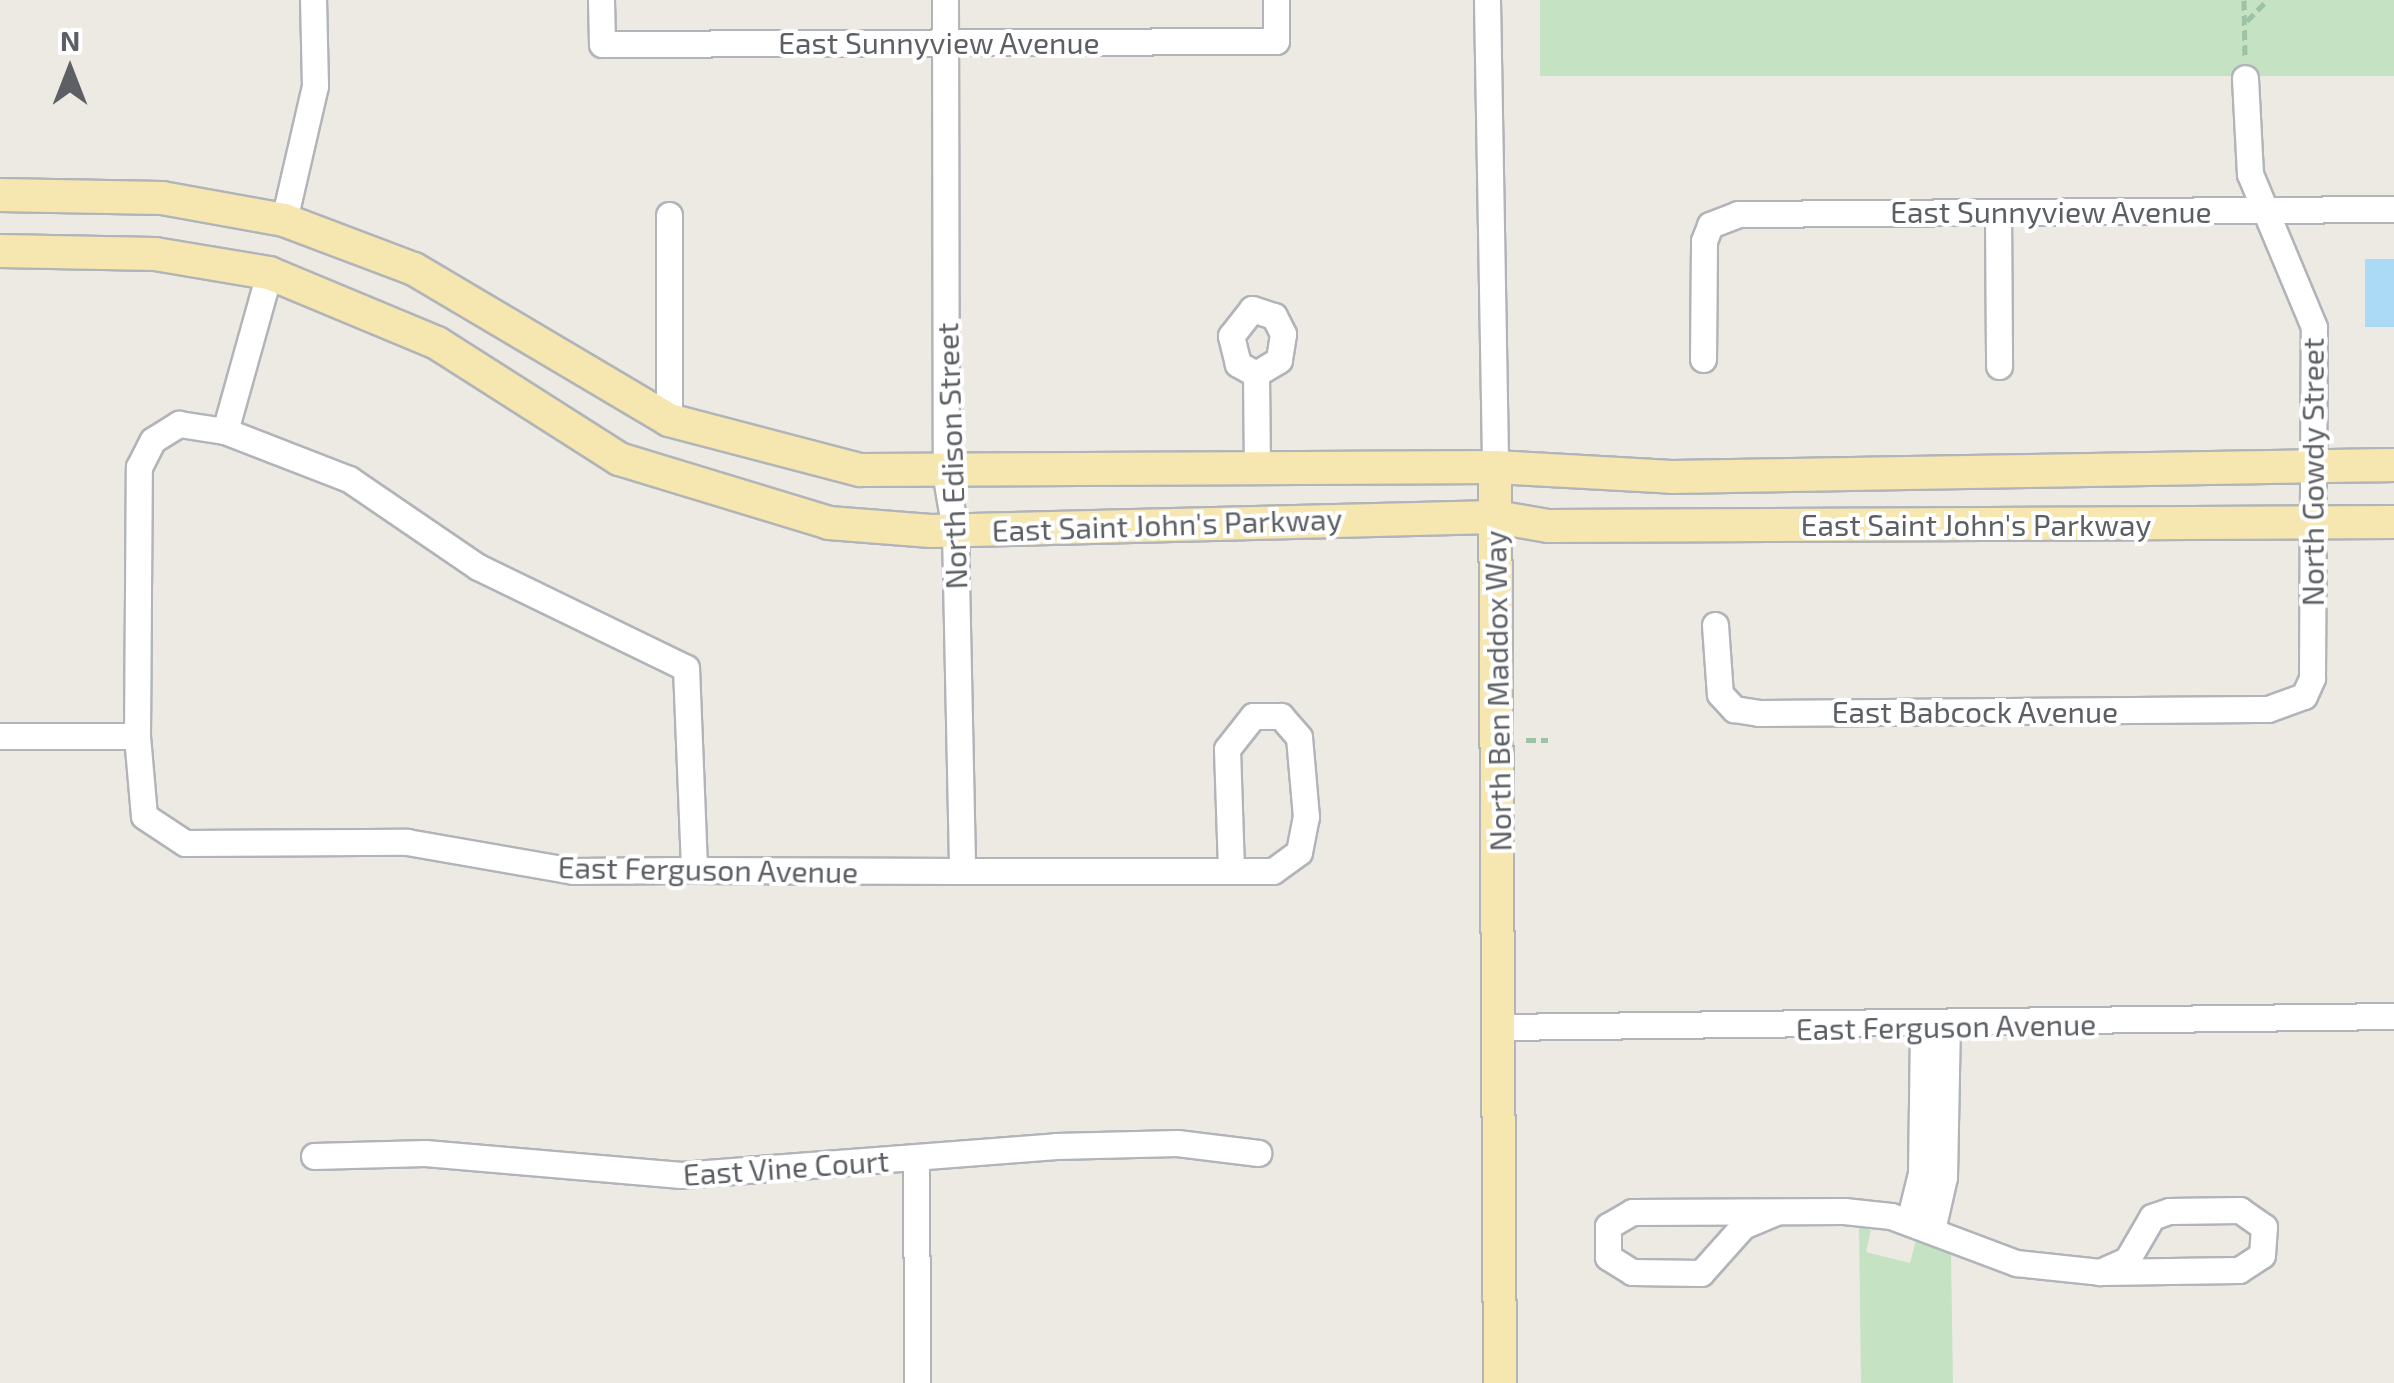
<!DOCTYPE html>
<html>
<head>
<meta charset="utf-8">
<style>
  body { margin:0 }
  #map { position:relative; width:2394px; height:1383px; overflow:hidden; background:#edeae4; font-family:"Exo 2",sans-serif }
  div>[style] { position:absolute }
  .green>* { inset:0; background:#c5e2c3; transform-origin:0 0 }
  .water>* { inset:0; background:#abdaf6; transform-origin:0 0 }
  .path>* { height:5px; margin-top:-2.5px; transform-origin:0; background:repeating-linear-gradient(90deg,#9dc2a5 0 10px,transparent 0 15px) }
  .roads { filter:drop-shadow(2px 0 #b1b4b8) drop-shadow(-2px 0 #b1b4b8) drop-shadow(0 2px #b1b4b8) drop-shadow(0 -2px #b1b4b8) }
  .minor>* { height:25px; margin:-12.5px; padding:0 12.5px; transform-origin:12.5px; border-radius:12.5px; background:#fff }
  .major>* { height:32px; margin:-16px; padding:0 16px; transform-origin:16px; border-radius:16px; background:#f6e6b0 }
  span { translate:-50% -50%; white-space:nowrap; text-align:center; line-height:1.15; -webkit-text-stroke:8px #fff; paint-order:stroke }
  .street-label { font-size:30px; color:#5c5f63 }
  .north { position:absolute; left:20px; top:20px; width:100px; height:100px; -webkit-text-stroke:8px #fff; paint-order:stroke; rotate:0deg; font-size:28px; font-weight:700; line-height:40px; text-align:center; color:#5c5f63 }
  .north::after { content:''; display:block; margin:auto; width:35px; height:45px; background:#5c5f63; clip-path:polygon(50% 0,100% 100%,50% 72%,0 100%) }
</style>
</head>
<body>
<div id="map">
  <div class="green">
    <i style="left:1540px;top:0;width:854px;height:76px"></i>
    <i style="clip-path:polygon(1859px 1227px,1871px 1230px,1866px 1252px,1910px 1263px,1916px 1240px,1951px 1254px,1953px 1383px,1861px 1383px)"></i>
  </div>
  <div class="water">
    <i style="left:2365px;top:259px;width:29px;height:68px"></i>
  </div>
  <div class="path">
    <i style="left:2244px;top:0;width:57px;rotate:89deg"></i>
    <i style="left:2247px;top:21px;width:29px;rotate:-46deg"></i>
    <i style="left:1526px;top:740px;width:22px"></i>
  </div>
  <div class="roads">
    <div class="minor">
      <i style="left:601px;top:0;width:44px;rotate:88.7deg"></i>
      <i style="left:602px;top:44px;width:674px;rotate:-0.26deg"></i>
      <i style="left:1276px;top:41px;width:41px;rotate:-90deg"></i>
      <i style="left:945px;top:0;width:477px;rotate:89.9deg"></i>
      <i style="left:946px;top:477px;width:54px;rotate:80.4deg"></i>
      <i style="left:955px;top:530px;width:341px;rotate:88.8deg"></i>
      <i style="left:1487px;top:0;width:467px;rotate:89deg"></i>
      <i style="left:1998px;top:212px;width:154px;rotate:89.6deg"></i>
      <i style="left:669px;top:215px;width:205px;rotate:90deg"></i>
      <i style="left:284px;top:220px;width:138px;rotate:-77deg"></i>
      <i style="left:315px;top:86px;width:86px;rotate:-91.3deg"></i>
      <i style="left:1703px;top:359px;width:118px;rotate:-89.5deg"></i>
      <i style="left:1704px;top:241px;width:17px;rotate:-69deg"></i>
      <i style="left:1710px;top:225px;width:30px;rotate:-21deg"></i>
      <i style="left:1738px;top:214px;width:656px;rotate:-0.44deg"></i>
      <i style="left:1256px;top:374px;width:21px;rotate:-151deg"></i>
      <i style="left:1238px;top:364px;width:29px;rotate:-104deg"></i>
      <i style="left:1231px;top:336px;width:34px;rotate:-52deg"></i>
      <i style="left:1252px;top:309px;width:23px;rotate:18deg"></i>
      <i style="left:1274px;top:316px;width:20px;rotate:63deg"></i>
      <i style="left:1283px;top:334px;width:26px;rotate:99deg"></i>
      <i style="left:1279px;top:360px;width:27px;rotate:149deg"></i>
      <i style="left:1256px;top:374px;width:95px;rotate:89.4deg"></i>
      <i style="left:225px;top:431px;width:133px;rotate:21.2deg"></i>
      <i style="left:349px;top:479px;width:156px;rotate:34.3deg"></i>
      <i style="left:478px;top:567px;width:231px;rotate:25.9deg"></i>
      <i style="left:686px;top:668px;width:202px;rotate:87.7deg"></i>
      <i style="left:1715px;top:625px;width:69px;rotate:85.9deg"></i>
      <i style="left:1720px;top:694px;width:21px;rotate:47deg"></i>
      <i style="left:1734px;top:709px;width:25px;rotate:9deg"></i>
      <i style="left:1759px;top:713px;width:509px;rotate:-0.45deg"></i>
      <i style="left:2268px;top:709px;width:38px;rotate:-20deg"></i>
      <i style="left:2304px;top:696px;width:20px;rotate:-66deg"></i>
      <i style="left:2312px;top:678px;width:351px;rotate:-89.7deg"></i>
      <i style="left:2314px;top:327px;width:166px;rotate:-112.7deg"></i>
      <i style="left:2250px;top:174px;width:96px;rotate:-93deg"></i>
      <i style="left:0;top:736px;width:137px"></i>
      <i style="left:137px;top:736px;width:80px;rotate:85deg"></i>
      <i style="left:144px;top:816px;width:49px;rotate:33.4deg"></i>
      <i style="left:185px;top:843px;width:222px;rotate:-0.3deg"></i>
      <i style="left:407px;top:842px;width:169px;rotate:9.9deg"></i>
      <i style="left:573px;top:871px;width:121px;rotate:-0.5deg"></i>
      <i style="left:694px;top:870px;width:268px;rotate:0.2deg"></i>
      <i style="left:962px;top:871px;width:311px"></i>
      <i style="left:1273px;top:871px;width:32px;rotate:-36deg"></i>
      <i style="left:1299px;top:852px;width:36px;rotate:-79deg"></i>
      <i style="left:1306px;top:817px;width:80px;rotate:-95deg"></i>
      <i style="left:1299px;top:737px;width:28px;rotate:-131deg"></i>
      <i style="left:1281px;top:716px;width:28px;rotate:180deg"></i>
      <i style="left:1253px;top:716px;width:42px;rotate:128.2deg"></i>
      <i style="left:1227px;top:749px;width:122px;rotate:88.1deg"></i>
      <i style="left:137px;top:736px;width:269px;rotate:-89.6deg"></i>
      <i style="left:139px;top:467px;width:30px;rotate:-63deg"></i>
      <i style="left:153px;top:440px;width:31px;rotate:-32deg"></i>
      <i style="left:179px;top:424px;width:47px;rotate:8.7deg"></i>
      <i style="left:225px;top:431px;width:164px;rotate:-74.4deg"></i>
      <i style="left:1498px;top:1027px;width:896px;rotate:-0.7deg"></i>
      <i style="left:314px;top:1156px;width:111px;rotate:-1.5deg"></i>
      <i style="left:425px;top:1153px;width:257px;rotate:4.9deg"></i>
      <i style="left:681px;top:1175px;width:376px;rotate:-4.4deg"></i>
      <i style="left:1056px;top:1146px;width:121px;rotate:-1.4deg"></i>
      <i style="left:1177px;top:1143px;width:82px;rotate:7deg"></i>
      <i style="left:916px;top:1159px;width:224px;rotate:89.7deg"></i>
      <i style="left:1776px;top:1212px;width:36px;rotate:157deg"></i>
      <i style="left:1743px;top:1226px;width:63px;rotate:131.8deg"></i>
      <i style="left:1701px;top:1273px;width:69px;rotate:-179.2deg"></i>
      <i style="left:1632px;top:1272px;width:28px;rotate:-148deg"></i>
      <i style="left:1608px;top:1257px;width:31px;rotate:-90deg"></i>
      <i style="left:1608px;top:1226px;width:28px;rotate:-30deg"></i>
      <i style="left:1632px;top:1212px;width:212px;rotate:-0.3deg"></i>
      <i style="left:1844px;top:1211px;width:47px;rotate:6.1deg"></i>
      <i style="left:1891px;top:1216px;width:134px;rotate:20.6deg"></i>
      <i style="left:2016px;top:1263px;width:84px;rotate:6.1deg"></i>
      <i style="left:2100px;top:1272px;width:139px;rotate:-0.8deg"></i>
      <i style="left:2239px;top:1270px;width:27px;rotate:-33deg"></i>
      <i style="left:2262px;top:1255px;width:28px;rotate:-86deg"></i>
      <i style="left:2264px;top:1227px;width:29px;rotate:-145deg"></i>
      <i style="left:2240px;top:1210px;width:71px;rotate:179.2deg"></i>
      <i style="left:2169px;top:1211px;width:18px;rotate:161deg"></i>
      <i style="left:2152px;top:1217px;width:50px;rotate:120.2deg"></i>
      <i style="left:2127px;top:1260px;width:30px;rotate:156deg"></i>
      <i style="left:1909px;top:1222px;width:50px;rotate:-76.2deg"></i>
      <i style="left:1921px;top:1173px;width:146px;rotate:-89.2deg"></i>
      <i style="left:1932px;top:1230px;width:54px;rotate:-77.2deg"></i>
      <i style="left:1944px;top:1177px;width:150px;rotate:-88.9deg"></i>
    </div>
    <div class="major">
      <i style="left:0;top:195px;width:162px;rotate:1.1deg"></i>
      <i style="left:162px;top:198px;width:124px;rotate:10.2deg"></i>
      <i style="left:284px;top:220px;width:139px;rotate:20.7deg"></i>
      <i style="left:414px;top:269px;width:296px;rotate:30.6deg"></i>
      <i style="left:669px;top:420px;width:197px;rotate:14.7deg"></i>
      <i style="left:860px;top:470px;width:635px;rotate:-0.27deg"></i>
      <i style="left:1495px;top:467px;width:177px;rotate:3.2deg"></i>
      <i style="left:1672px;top:477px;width:722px;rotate:-0.95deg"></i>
      <i style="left:0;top:251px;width:155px;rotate:1.1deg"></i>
      <i style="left:155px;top:254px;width:116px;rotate:9.5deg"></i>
      <i style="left:269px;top:273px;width:182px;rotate:22.6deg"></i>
      <i style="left:437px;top:343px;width:216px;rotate:32.5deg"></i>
      <i style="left:619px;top:459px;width:220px;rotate:16.9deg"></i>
      <i style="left:829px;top:523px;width:102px;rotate:4.5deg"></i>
      <i style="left:931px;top:531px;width:565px;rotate:-1.42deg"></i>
      <i style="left:1496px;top:517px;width:53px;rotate:9.8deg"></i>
      <i style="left:1548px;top:526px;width:846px;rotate:-0.27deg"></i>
      <i style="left:1495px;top:467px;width:916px;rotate:89.69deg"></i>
    </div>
  </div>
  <div class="street-label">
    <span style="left:939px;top:42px">East Sunnyview Avenue</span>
    <span style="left:2051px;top:211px">East Sunnyview Avenue</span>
    <span style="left:951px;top:456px;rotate:-92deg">North Edison Street</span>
    <span style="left:2312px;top:472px;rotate:-90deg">North Gowdy Street</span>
    <span style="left:1167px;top:524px;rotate:-2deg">East Saint John's Parkway</span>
    <span style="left:1976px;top:524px">East Saint John's Parkway</span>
    <span style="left:1497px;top:691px;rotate:-91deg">North Ben Maddox Way</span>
    <span style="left:1975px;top:711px">East Babcock Avenue</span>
    <span style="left:708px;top:869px;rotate:1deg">East Ferguson Avenue</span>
    <span style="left:1946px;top:1026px;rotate:-1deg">East Ferguson Avenue</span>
    <span style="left:786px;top:1167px;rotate:-4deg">East Vine Court</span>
  </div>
  <div class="north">N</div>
</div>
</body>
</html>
